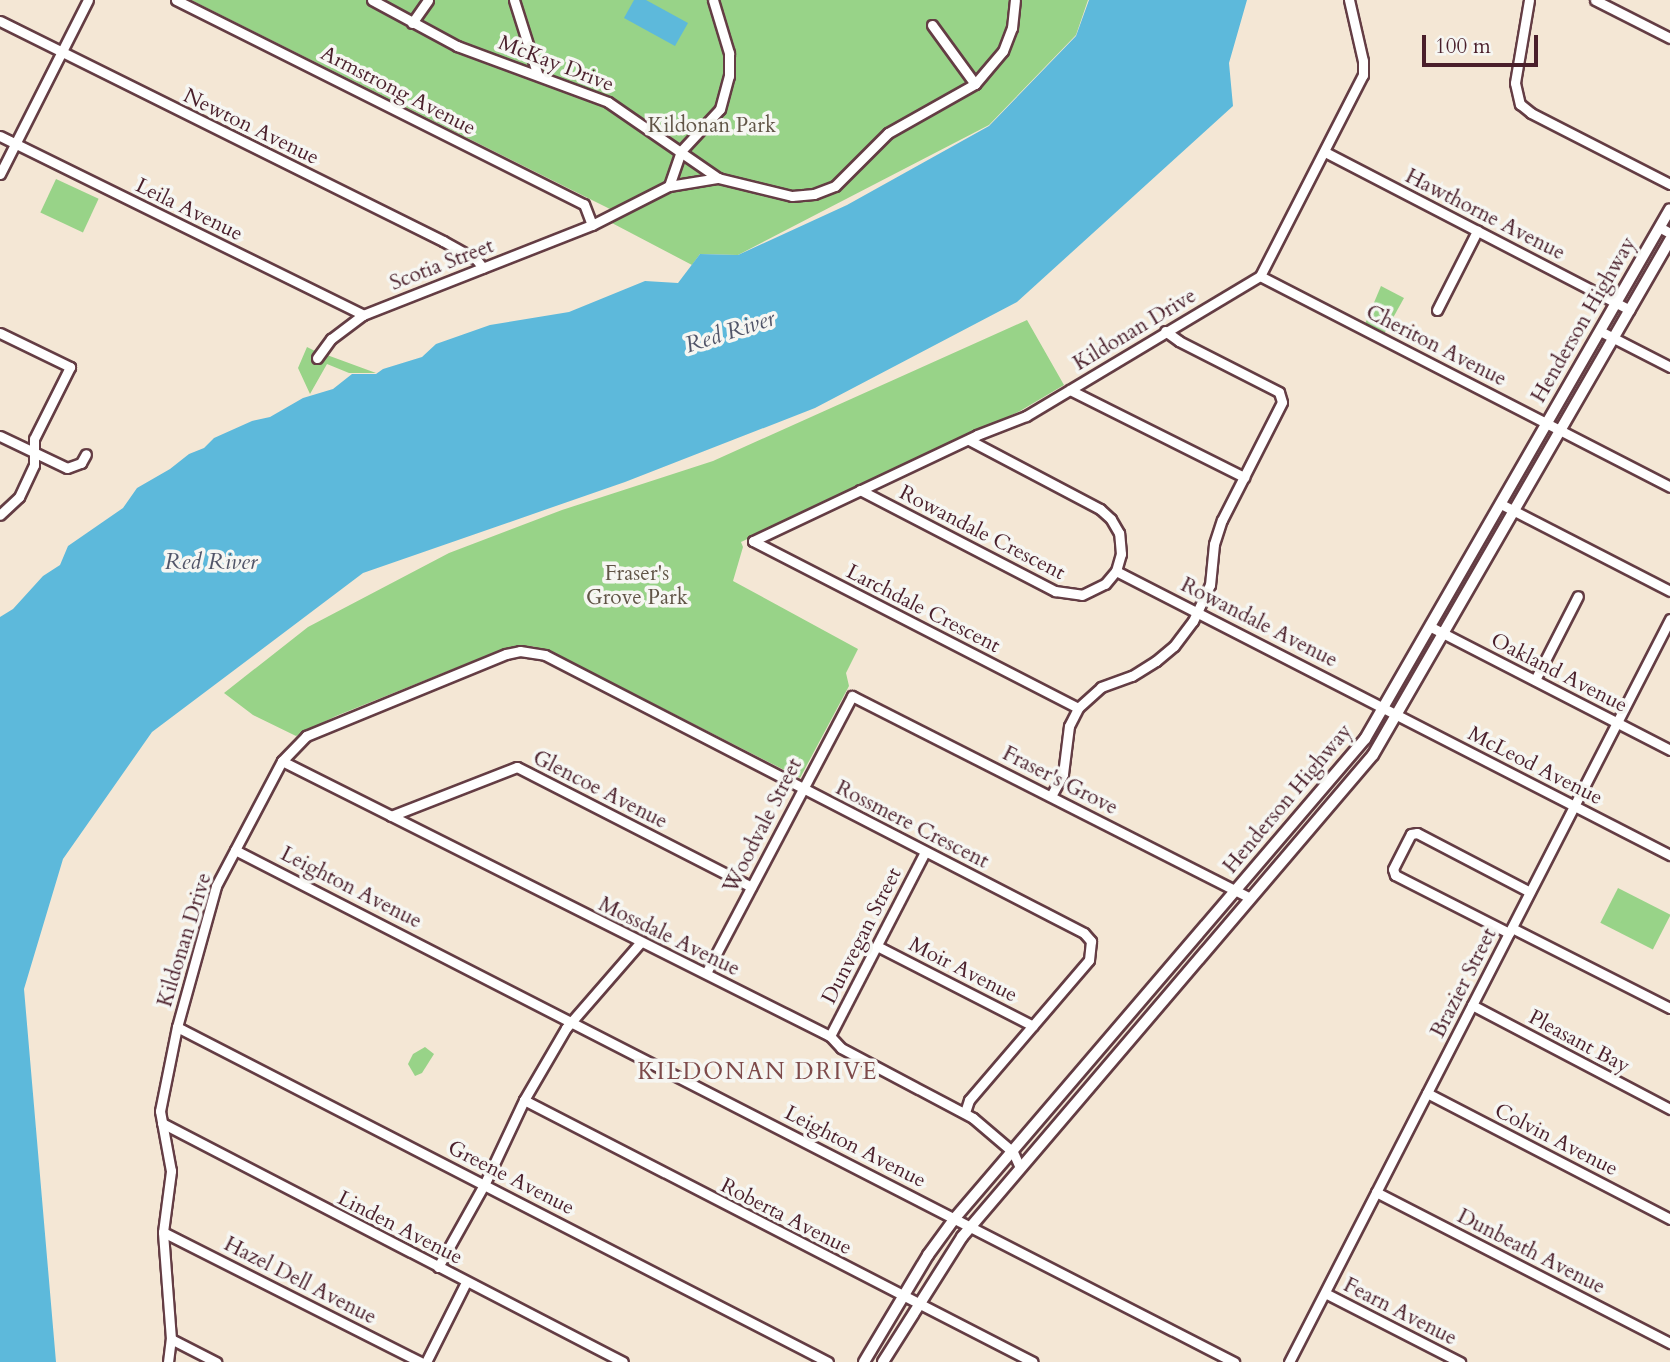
<!DOCTYPE html>
<html>
<head>
<meta charset="utf-8">
<style>
  body { margin:0 }
  #map { position:relative; width:1670px; height:1362px; overflow:hidden; background:#f4e7d5; font-family:Cardo,serif }
  div>[style] { position:absolute }
  .green>* { inset:0; background:#98d388; transform-origin:0 0 }
  .water>* { inset:0; background:#5db9db }
  .roads { filter:drop-shadow(2px 0 #643d44) drop-shadow(-2px 0 #643d44) drop-shadow(0 2px #643d44) drop-shadow(0 -2px #643d44) }
  .minor>* { height:9px; margin:-4.5px; padding:0 4.5px; transform-origin:4.5px; border-radius:4.5px; background:#fff }
  .major>* { height:10px; margin:-5px; padding:0 5px; transform-origin:5px; border-radius:5px; background:#fff }
  span { translate:-50% -50%; white-space:nowrap; text-align:center; line-height:1.15; -webkit-text-stroke:7px #f6f6f2; paint-order:stroke }
  .street-label { font-size:21px; color:#4a1f2b }
  .park-label { font-size:21px; color:#615547 }
  .water-label { font-size:23px; color:#515569; font-style:italic }
  .neighbourhood-label { font-size:23px; color:#7e4a4a; letter-spacing:2px }
  .scale { position:absolute; left:1422px; top:35px; width:116px; height:32px; box-sizing:border-box; border:4px solid #4a1f2b; border-top:0; padding-left:9px; font-size:21px; line-height:24px; white-space:nowrap; color:#4a1f2b; -webkit-text-stroke:5px #f6f6f2; paint-order:stroke }
</style>
</head>
<body>
<div id="map">
  <div class="green">
    <i style="clip-path:polygon(191px 0,1088px 0,1076px 35px,989px 125px,738px 255px,700px 254px,692px 265px,610px 222px,620px 214px)"></i>
    <i style="left:56px;top:179px;width:47px;height:37px;rotate:25deg"></i>
    <i style="clip-path:polygon(1381px 286px,1404px 298px,1384px 334px,1365px 324px)"></i>
    <i style="clip-path:polygon(1027px 320px,1064px 385px,1020px 411px,741px 542px,743px 547px,733px 581px,858px 649px,846px 673px,849px 686px,800px 778px,548px 650px,531px 646px,503px 649px,336px 716px,296px 736px,253px 715px,224px 693px,308px 627px,449px 553px,562px 510px,713px 461px)"></i>
    <i style="clip-path:polygon(307px 347px,315px 351px,312px 358px,322px 363px,327px 355px,376px 373px,349px 373px,327px 364px,310px 394px,298px 368px)"></i>
    <i style="left:1618px;top:888px;width:59px;height:39px;rotate:27deg"></i>
    <i style="clip-path:polygon(425px 1047px,434px 1054px,422px 1073px,415px 1076px,408px 1064px,413px 1054px)"></i>
  </div>
  <div class="water">
    <i style="clip-path:polygon(634px 0,646px 0,688px 23px,675px 46px,624px 18px)"></i>
    <i style="clip-path:polygon(1089px 0,1247px 0,1229px 63px,1233px 106px,1017px 302px,815px 408px,625px 482px,363px 573px,152px 732px,63px 859px,24px 989px,56px 1362px,0 1362px,0 617px,13px 609px,43px 576px,60px 565px,68px 546px,123px 508px,137px 488px,170px 469px,189px 454px,204px 448px,214px 438px,252px 421px,270px 417px,303px 398px,333px 389px,352px 374px,376px 374px,383px 369px,422px 357px,436px 344px,490px 325px,569px 312px,645px 281px,678px 283px,700px 254px,738px 255px,847px 205px,989px 126px,1076px 36px)"></i>
  </div>
  <div class="roads">
    <div class="minor">
      <i style="left:176px;top:0;width:456px;rotate:26.6deg"></i>
      <i style="left:584px;top:204px;width:22px;rotate:69deg"></i>
      <i style="left:372px;top:0;width:97px;rotate:28.4deg"></i>
      <i style="left:457px;top:46px;width:161px;rotate:20.3deg"></i>
      <i style="left:608px;top:102px;width:134px;rotate:34.6deg"></i>
      <i style="left:718px;top:178px;width:76px;rotate:13.7deg"></i>
      <i style="left:792px;top:196px;width:22px;rotate:-5deg"></i>
      <i style="left:814px;top:194px;width:22px;rotate:-21deg"></i>
      <i style="left:835px;top:186px;width:75px;rotate:-45deg"></i>
      <i style="left:888px;top:133px;width:100px;rotate:-29.4deg"></i>
      <i style="left:975px;top:84px;width:43px;rotate:-49.7deg"></i>
      <i style="left:1003px;top:51px;width:25px;rotate:-69deg"></i>
      <i style="left:1012px;top:28px;width:28px;rotate:-84deg"></i>
      <i style="left:514px;top:0;width:77px;rotate:72.5deg"></i>
      <i style="left:1529px;top:0;width:84px;rotate:99.6deg"></i>
      <i style="left:1515px;top:83px;width:22px;rotate:77deg"></i>
      <i style="left:1520px;top:104px;width:14px;rotate:39deg"></i>
      <i style="left:1531px;top:113px;width:156px;rotate:27.1deg"></i>
      <i style="left:1595px;top:0;width:84px;rotate:26.9deg"></i>
      <i style="left:0;top:21px;width:495px;rotate:26.4deg"></i>
      <i style="left:443px;top:241px;width:38px;rotate:29deg"></i>
      <i style="left:476px;top:259px;width:11px;rotate:52deg"></i>
      <i style="left:412px;top:23px;width:28px;rotate:-55deg"></i>
      <i style="left:932px;top:25px;width:73px;rotate:53.9deg"></i>
      <i style="left:0;top:136px;width:405px;rotate:26.2deg"></i>
      <i style="left:1325px;top:152px;width:343px;rotate:27.4deg"></i>
      <i style="left:0;top:174px;width:195px;rotate:-63.2deg"></i>
      <i style="left:669px;top:186px;width:37px;rotate:-71deg"></i>
      <i style="left:681px;top:151px;width:57px;rotate:-47.1deg"></i>
      <i style="left:720px;top:109px;width:34px;rotate:-75deg"></i>
      <i style="left:729px;top:76px;width:23px;rotate:-90deg"></i>
      <i style="left:729px;top:53px;width:55px;rotate:-106.8deg"></i>
      <i style="left:1659px;top:227px;width:13px;rotate:29deg"></i>
      <i style="left:1260px;top:276px;width:461px;rotate:27.2deg"></i>
      <i style="left:1437px;top:310px;width:89px;rotate:-63.1deg"></i>
      <i style="left:1600px;top:331px;width:79px;rotate:27.2deg"></i>
      <i style="left:0;top:333px;width:78px;rotate:25.9deg"></i>
      <i style="left:70px;top:367px;width:80px;rotate:116.6deg"></i>
      <i style="left:34px;top:439px;width:26px;rotate:90deg"></i>
      <i style="left:34px;top:465px;width:35px;rotate:115deg"></i>
      <i style="left:19px;top:497px;width:26px;rotate:137deg"></i>
      <i style="left:317px;top:358px;width:24px;rotate:-54deg"></i>
      <i style="left:331px;top:339px;width:40px;rotate:-37deg"></i>
      <i style="left:363px;top:315px;width:246px;rotate:-21.5deg"></i>
      <i style="left:592px;top:225px;width:86px;rotate:-26.9deg"></i>
      <i style="left:669px;top:186px;width:50px;rotate:-9.3deg"></i>
      <i style="left:1070px;top:390px;width:195px;rotate:26.6deg"></i>
      <i style="left:0;top:436px;width:74px;rotate:25.5deg"></i>
      <i style="left:67px;top:468px;width:15px;rotate:-20deg"></i>
      <i style="left:81px;top:463px;width:10px;rotate:-61deg"></i>
      <i style="left:860px;top:490px;width:220px;rotate:27.4deg"></i>
      <i style="left:1055px;top:591px;width:27px;rotate:8deg"></i>
      <i style="left:1082px;top:595px;width:25px;rotate:-26deg"></i>
      <i style="left:1105px;top:584px;width:17px;rotate:-50deg"></i>
      <i style="left:1116px;top:571px;width:18px;rotate:-74deg"></i>
      <i style="left:1121px;top:554px;width:21px;rotate:-95deg"></i>
      <i style="left:1119px;top:533px;width:16px;rotate:-120deg"></i>
      <i style="left:1111px;top:519px;width:15px;rotate:-138deg"></i>
      <i style="left:1100px;top:509px;width:148px;rotate:-152.2deg"></i>
      <i style="left:1501px;top:504px;width:190px;rotate:27.2deg"></i>
      <i style="left:753px;top:541px;width:248px;rotate:-25.3deg"></i>
      <i style="left:977px;top:435px;width:53px;rotate:-21.2deg"></i>
      <i style="left:1026px;top:416px;width:273px;rotate:-30.9deg"></i>
      <i style="left:1260px;top:276px;width:226px;rotate:-62.9deg"></i>
      <i style="left:1363px;top:75px;width:14px;rotate:-90deg"></i>
      <i style="left:1363px;top:61px;width:63px;rotate:-102.9deg"></i>
      <i style="left:753px;top:541px;width:365px;rotate:27.2deg"></i>
      <i style="left:1116px;top:571px;width:623px;rotate:27.14deg"></i>
      <i style="left:1431px;top:627px;width:269px;rotate:27.2deg"></i>
      <i style="left:1535px;top:680px;width:94px;rotate:-62.9deg"></i>
      <i style="left:282px;top:761px;width:613px;rotate:26.65deg"></i>
      <i style="left:830px;top:1036px;width:16px;rotate:47deg"></i>
      <i style="left:841px;top:1048px;width:149px;rotate:27.9deg"></i>
      <i style="left:973px;top:1118px;width:52px;rotate:40.4deg"></i>
      <i style="left:1013px;top:1152px;width:17px;rotate:66deg"></i>
      <i style="left:1051px;top:796px;width:25px;rotate:-61deg"></i>
      <i style="left:1063px;top:774px;width:48px;rotate:-82.9deg"></i>
      <i style="left:1069px;top:726px;width:20px;rotate:-63deg"></i>
      <i style="left:1078px;top:708px;width:31px;rotate:-42deg"></i>
      <i style="left:1101px;top:687px;width:33px;rotate:-20deg"></i>
      <i style="left:1132px;top:676px;width:28px;rotate:-32deg"></i>
      <i style="left:1156px;top:661px;width:23px;rotate:-40deg"></i>
      <i style="left:1174px;top:646px;width:31px;rotate:-53deg"></i>
      <i style="left:1193px;top:621px;width:40px;rotate:-65deg"></i>
      <i style="left:1210px;top:585px;width:41px;rotate:-84.4deg"></i>
      <i style="left:1214px;top:544px;width:25px;rotate:-72deg"></i>
      <i style="left:1222px;top:520px;width:132px;rotate:-63deg"></i>
      <i style="left:1282px;top:402px;width:10px;rotate:-107deg"></i>
      <i style="left:1279px;top:392px;width:112px;rotate:-153deg"></i>
      <i style="left:1179px;top:341px;width:17px;rotate:-144deg"></i>
      <i style="left:391px;top:816px;width:135px;rotate:-21.3deg"></i>
      <i style="left:517px;top:767px;width:263px;rotate:27.1deg"></i>
      <i style="left:235px;top:850px;width:1123px;rotate:27.14deg"></i>
      <i style="left:1512px;top:928px;width:177px;rotate:26.9deg"></i>
      <i style="left:1509px;top:933px;width:128px;rotate:-153deg"></i>
      <i style="left:1395px;top:875px;width:6px;rotate:-108deg"></i>
      <i style="left:1393px;top:869px;width:39px;rotate:-63deg"></i>
      <i style="left:1411px;top:834px;width:6px;rotate:-9deg"></i>
      <i style="left:1417px;top:833px;width:127px;rotate:27.6deg"></i>
      <i style="left:877px;top:946px;width:175px;rotate:27.1deg"></i>
      <i style="left:706px;top:973px;width:313px;rotate:-62.2deg"></i>
      <i style="left:852px;top:696px;width:446px;rotate:26.9deg"></i>
      <i style="left:1472px;top:1005px;width:224px;rotate:27.7deg"></i>
      <i style="left:177px;top:1027px;width:732px;rotate:27.23deg"></i>
      <i style="left:830px;top:1036px;width:207px;rotate:-62.7deg"></i>
      <i style="left:1427px;top:1093px;width:274px;rotate:27.4deg"></i>
      <i style="left:524px;top:1100px;width:572px;rotate:27.24deg"></i>
      <i style="left:162px;top:1123px;width:519px;rotate:27.4deg"></i>
      <i style="left:1376px;top:1192px;width:331px;rotate:27.2deg"></i>
      <i style="left:163px;top:1232px;width:288px;rotate:26.8deg"></i>
      <i style="left:438px;top:1267px;width:96px;rotate:-60.8deg"></i>
      <i style="left:485px;top:1183px;width:92px;rotate:-64.8deg"></i>
      <i style="left:524px;top:1100px;width:83px;rotate:-59.7deg"></i>
      <i style="left:566px;top:1028px;width:113px;rotate:-49deg"></i>
      <i style="left:1325px;top:1293px;width:152px;rotate:27.1deg"></i>
      <i style="left:171px;top:1339px;width:51px;rotate:27.1deg"></i>
      <i style="left:168px;top:1362px;width:23px;rotate:-83deg"></i>
      <i style="left:171px;top:1339px;width:107px;rotate:-94.3deg"></i>
      <i style="left:163px;top:1232px;width:62px;rotate:-82.5deg"></i>
      <i style="left:171px;top:1171px;width:61px;rotate:-100.4deg"></i>
      <i style="left:160px;top:1111px;width:86px;rotate:-78.6deg"></i>
      <i style="left:177px;top:1027px;width:146px;rotate:-74.5deg"></i>
      <i style="left:216px;top:886px;width:141px;rotate:-62.2deg"></i>
      <i style="left:282px;top:761px;width:35px;rotate:-46deg"></i>
      <i style="left:306px;top:736px;width:216px;rotate:-22.3deg"></i>
      <i style="left:506px;top:654px;width:14px;rotate:-12deg"></i>
      <i style="left:520px;top:651px;width:25px;rotate:9deg"></i>
      <i style="left:545px;top:655px;width:606px;rotate:27.28deg"></i>
      <i style="left:1084px;top:933px;width:11px;rotate:49deg"></i>
      <i style="left:1091px;top:941px;width:19px;rotate:96deg"></i>
      <i style="left:1089px;top:960px;width:184px;rotate:130.6deg"></i>
      <i style="left:969px;top:1100px;width:13px;rotate:108deg"></i>
      <i style="left:426px;top:1362px;width:89px;rotate:-63.4deg"></i>
      <i style="left:1289px;top:1362px;width:835px;rotate:-62.85deg"></i>
    </div>
    <div class="major">
      <i style="left:864px;top:1362px;width:125px;rotate:-59.1deg"></i>
      <i style="left:928px;top:1255px;width:46px;rotate:-53.9deg"></i>
      <i style="left:955px;top:1218px;width:631px;rotate:-49.44deg"></i>
      <i style="left:1365px;top:739px;width:611px;rotate:-60.08deg"></i>
      <i style="left:883px;top:1362px;width:148px;rotate:-57.7deg"></i>
      <i style="left:962px;top:1237px;width:633px;rotate:-49.55deg"></i>
      <i style="left:1373px;top:755px;width:595px;rotate:-60.03deg"></i>
    </div>
  </div>
  <div class="street-label">
    <span style="left:556px;top:64px;rotate:21deg">McKay Drive</span>
    <span style="left:398px;top:91px;rotate:27deg">Armstrong Avenue</span>
    <span style="left:251px;top:127px;rotate:26deg">Newton Avenue</span>
    <span style="left:189px;top:210px;rotate:26deg">Leila Avenue</span>
    <span style="left:1485px;top:215px;rotate:27deg">Hawthorne Avenue</span>
    <span style="left:442px;top:265px;rotate:-21deg">Scotia Street</span>
    <span style="left:1584px;top:320px;rotate:-60deg">Henderson Highway</span>
    <span style="left:1135px;top:330px;rotate:-31deg">Kildonan Drive</span>
    <span style="left:1436px;top:346px;rotate:27deg">Cheriton Avenue</span>
    <span style="left:982px;top:533px;rotate:27deg">Rowandale Crescent</span>
    <span style="left:923px;top:609px;rotate:27deg">Larchdale Crescent</span>
    <span style="left:1259px;top:623px;rotate:27deg">Rowandale Avenue</span>
    <span style="left:1559px;top:673px;rotate:27deg">Oakland Avenue</span>
    <span style="left:1535px;top:766px;rotate:27deg">McLeod Avenue</span>
    <span style="left:1060px;top:781px;rotate:27deg">Fraser's Grove</span>
    <span style="left:600px;top:790px;rotate:27deg">Glencoe Avenue</span>
    <span style="left:1288px;top:799px;rotate:-50deg">Henderson Highway</span>
    <span style="left:912px;top:825px;rotate:27deg">Rossmere Crescent</span>
    <span style="left:763px;top:826px;rotate:-63deg">Woodvale Street</span>
    <span style="left:351px;top:888px;rotate:27deg">Leighton Avenue</span>
    <span style="left:862px;top:936px;rotate:-63deg">Dunvegan Street</span>
    <span style="left:669px;top:937px;rotate:26deg">Mossdale Avenue</span>
    <span style="left:185px;top:940px;rotate:-73deg">Kildonan Drive</span>
    <span style="left:963px;top:970px;rotate:27deg">Moir Avenue</span>
    <span style="left:1464px;top:983px;rotate:-63deg">Brazier Street</span>
    <span style="left:1579px;top:1042px;rotate:28deg">Pleasant Bay</span>
    <span style="left:1556px;top:1140px;rotate:27deg">Colvin Avenue</span>
    <span style="left:855px;top:1147px;rotate:27deg">Leighton Avenue</span>
    <span style="left:511px;top:1178px;rotate:27deg">Greene Avenue</span>
    <span style="left:786px;top:1217px;rotate:27deg">Roberta Avenue</span>
    <span style="left:400px;top:1228px;rotate:27deg">Linden Avenue</span>
    <span style="left:1531px;top:1252px;rotate:27deg">Dunbeath Avenue</span>
    <span style="left:300px;top:1281px;rotate:27deg">Hazel Dell Avenue</span>
    <span style="left:1400px;top:1312px;rotate:27deg">Fearn Avenue</span>
  </div>
  <div class="park-label">
    <span style="left:712px;top:126px">Kildonan Park</span>
    <span style="left:637px;top:586px">Fraser's<br>Grove Park</span>
  </div>
  <div class="water-label">
    <span style="left:730px;top:332px;rotate:-18deg">Red River</span>
    <span style="left:211px;top:562px">Red River</span>
  </div>
  <div class="neighbourhood-label">
    <span style="left:758px;top:1072px">KILDONAN DRIVE</span>
  </div>
  <div class="scale">100 m</div>
</div>
</body>
</html>
